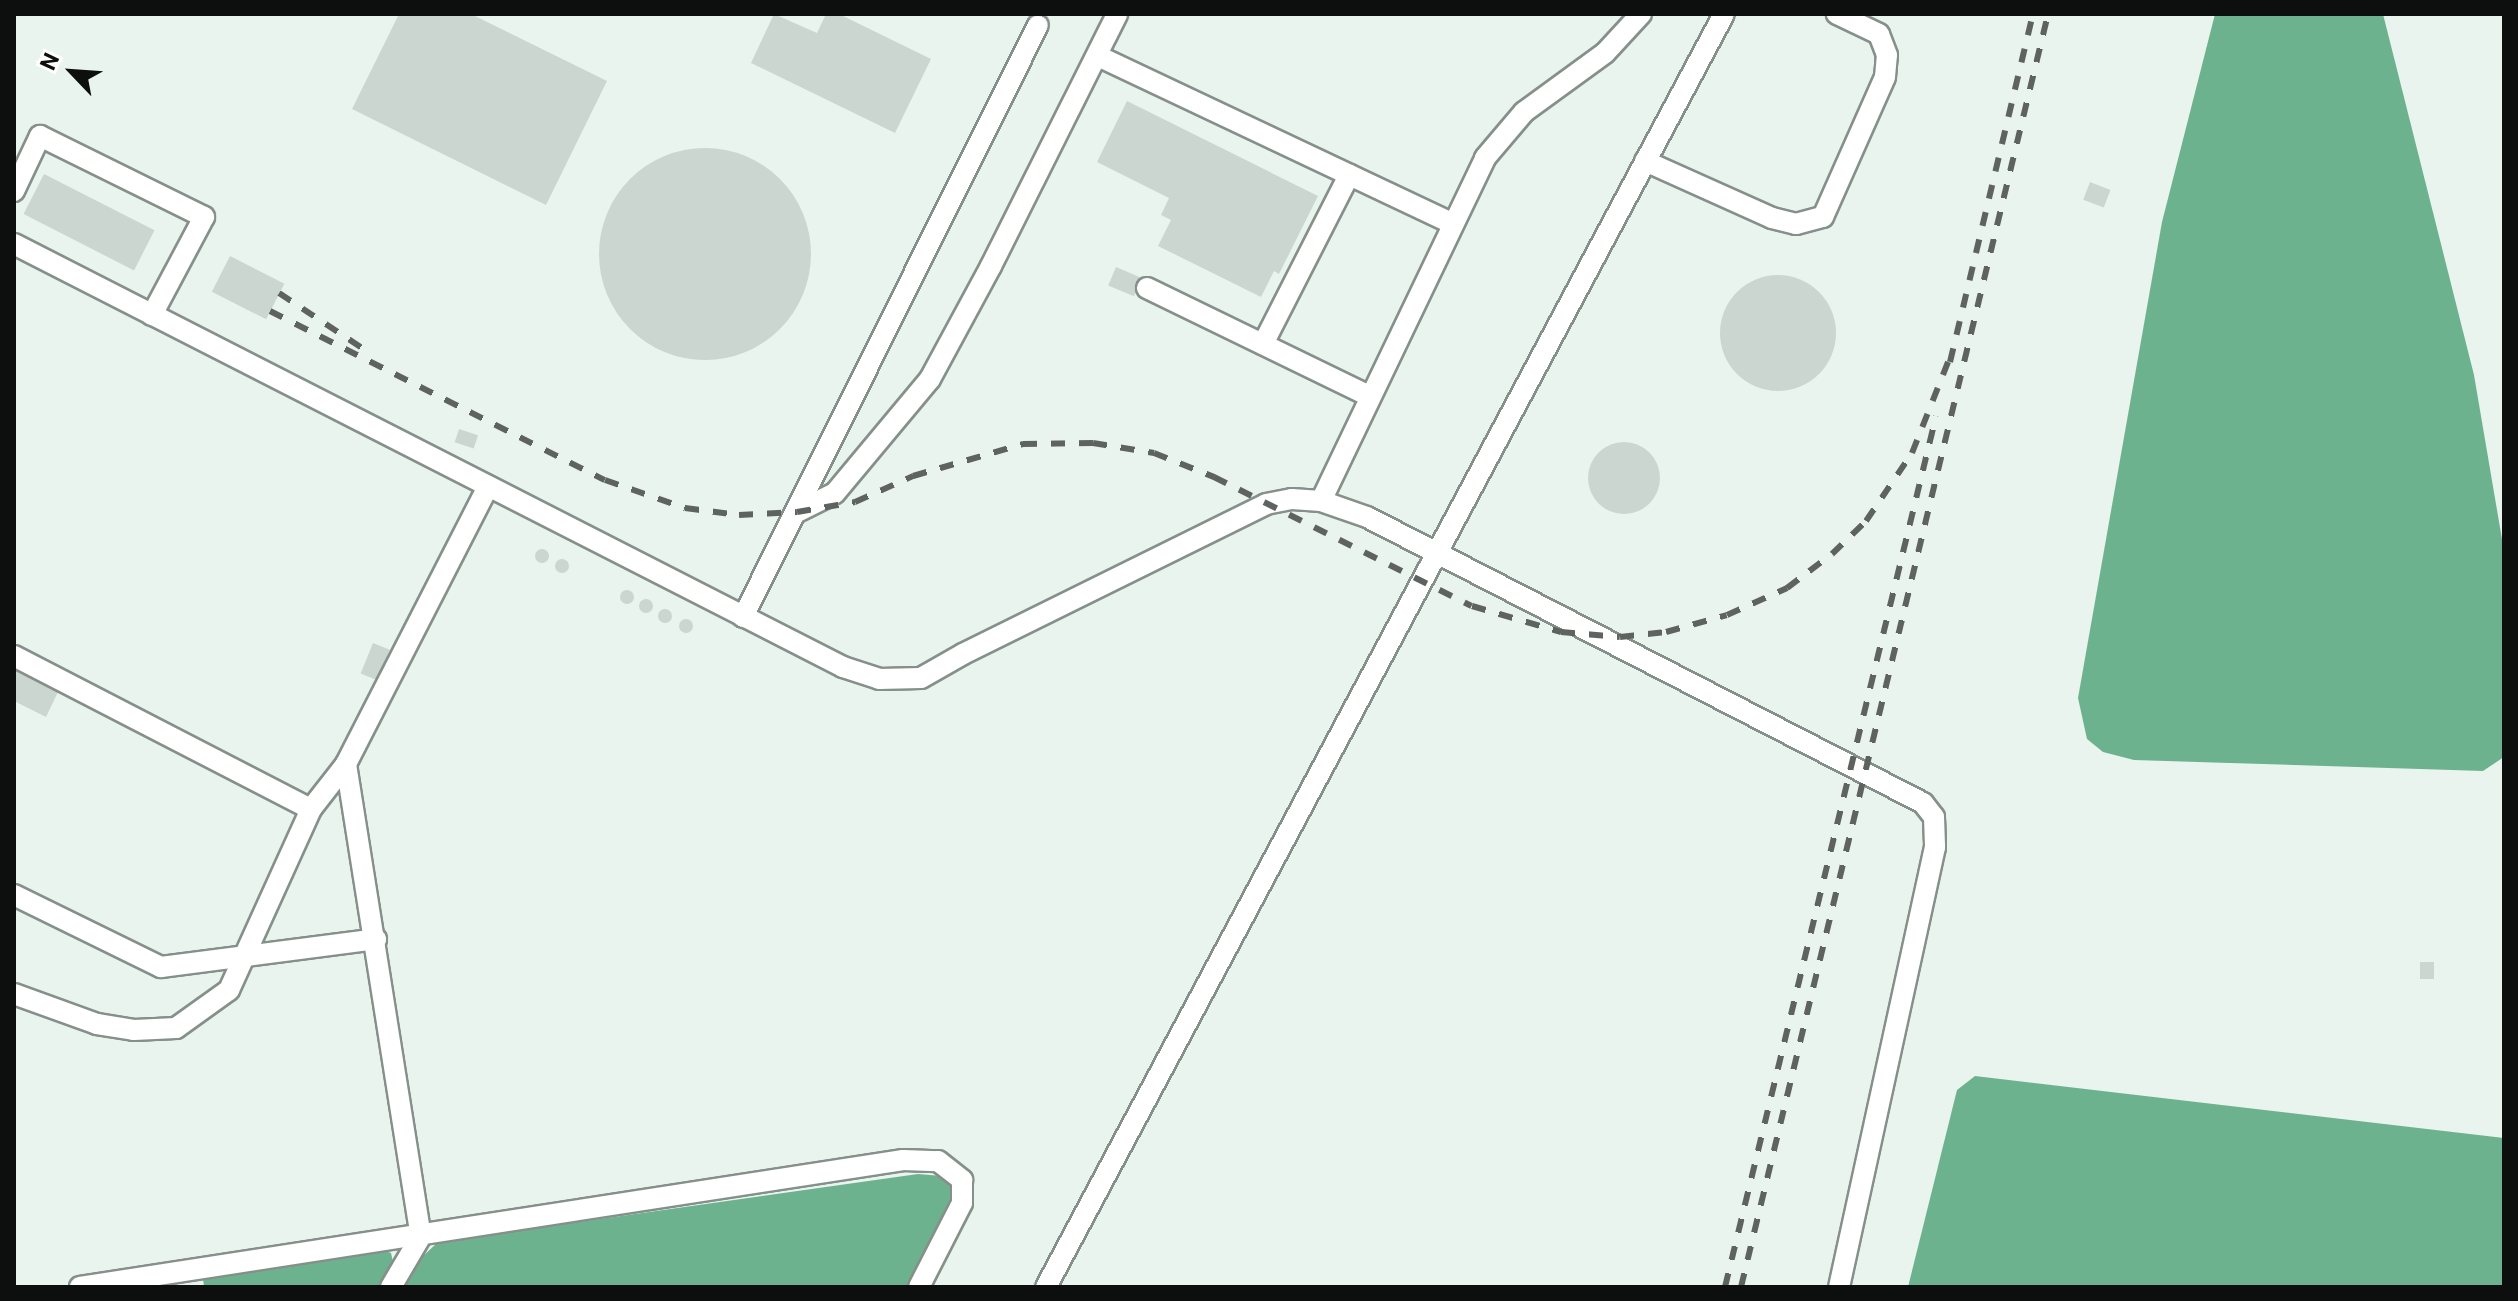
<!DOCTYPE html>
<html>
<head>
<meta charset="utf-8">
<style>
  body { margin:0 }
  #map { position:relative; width:2518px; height:1301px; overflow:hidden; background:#eaf4ee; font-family:Roboto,sans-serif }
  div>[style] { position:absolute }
  .water>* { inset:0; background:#6db28e }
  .building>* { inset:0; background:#cbd6d0; transform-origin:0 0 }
  .round { border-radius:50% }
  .roads { filter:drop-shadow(2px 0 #86908a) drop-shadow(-2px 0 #86908a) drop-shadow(0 2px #86908a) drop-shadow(0 -2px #86908a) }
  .minor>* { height:20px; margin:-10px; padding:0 10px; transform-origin:10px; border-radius:10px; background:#fff }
  .rail>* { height:6px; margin-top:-3px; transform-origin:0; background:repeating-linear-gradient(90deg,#5e6360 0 14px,transparent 0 28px) }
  span { translate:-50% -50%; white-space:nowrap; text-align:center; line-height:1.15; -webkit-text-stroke:8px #fefefe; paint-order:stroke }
  .frame { position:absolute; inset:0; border:16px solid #0c0f0d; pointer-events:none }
  .north { position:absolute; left:32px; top:32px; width:80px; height:80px; -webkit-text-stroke:6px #fefefe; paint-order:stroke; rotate:295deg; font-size:22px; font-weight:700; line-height:32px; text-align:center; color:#0c0f0d }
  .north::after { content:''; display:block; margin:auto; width:28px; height:36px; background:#0c0f0d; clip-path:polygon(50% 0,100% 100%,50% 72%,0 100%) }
</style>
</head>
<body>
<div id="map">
  <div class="water">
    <i style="clip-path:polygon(2215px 14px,2383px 14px,2474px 375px,2504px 551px,2504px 757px,2483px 771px,2134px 760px,2103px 752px,2087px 739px,2078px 698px,2162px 222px)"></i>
    <i style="clip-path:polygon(1975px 1076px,2504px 1138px,2504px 1287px,1908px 1287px,1957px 1090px)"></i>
    <i style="clip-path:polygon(918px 1174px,942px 1176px,954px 1189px,947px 1214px,910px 1287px,404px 1287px,421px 1258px,438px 1242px)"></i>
    <i style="clip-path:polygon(378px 1248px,391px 1253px,393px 1262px,383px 1287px,204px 1287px,203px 1278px)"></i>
  </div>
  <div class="building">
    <i style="clip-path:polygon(399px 14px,471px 14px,607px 81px,546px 205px,352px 109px)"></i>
    <i style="clip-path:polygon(774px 14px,817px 33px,826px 14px,839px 14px,931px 59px,895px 133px,751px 63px)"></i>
    <i style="clip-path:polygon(1127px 101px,1318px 196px,1279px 274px,1274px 271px,1261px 297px,1158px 246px,1171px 220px,1161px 215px,1169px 198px,1097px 162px)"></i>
    <i class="round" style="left:599px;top:148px;width:212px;height:212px"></i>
    <i style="left:44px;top:174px;width:124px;height:45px;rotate:27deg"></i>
    <i style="left:2090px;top:182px;width:22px;height:19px;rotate:21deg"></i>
    <i style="left:230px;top:256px;width:61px;height:40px;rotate:27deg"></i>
    <i style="left:1116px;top:267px;width:28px;height:20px;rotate:23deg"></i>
    <i class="round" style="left:1720px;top:275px;width:116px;height:116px"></i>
    <i style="left:459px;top:429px;width:20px;height:14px;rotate:18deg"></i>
    <i class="round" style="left:1588px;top:442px;width:72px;height:72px"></i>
    <i class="round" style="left:535px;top:549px;width:14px;height:14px"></i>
    <i class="round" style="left:555px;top:559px;width:14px;height:14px"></i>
    <i class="round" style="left:620px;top:590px;width:14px;height:14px"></i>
    <i class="round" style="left:639px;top:599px;width:14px;height:14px"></i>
    <i class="round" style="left:658px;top:609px;width:14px;height:14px"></i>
    <i class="round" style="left:679px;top:619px;width:14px;height:14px"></i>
    <i style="left:373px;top:643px;width:18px;height:33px;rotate:22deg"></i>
    <i style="clip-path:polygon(14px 670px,58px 692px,46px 717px,14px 701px)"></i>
    <i style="left:2420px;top:962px;width:14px;height:17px"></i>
  </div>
  <div class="roads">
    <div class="minor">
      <i style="left:1098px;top:56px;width:391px;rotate:25.3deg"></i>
      <i style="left:1645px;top:161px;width:139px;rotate:24.2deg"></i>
      <i style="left:1772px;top:218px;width:25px;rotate:14deg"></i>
      <i style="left:1796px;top:224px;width:28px;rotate:-15deg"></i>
      <i style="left:1823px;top:217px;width:153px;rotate:-66.1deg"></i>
      <i style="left:1885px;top:77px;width:22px;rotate:-85deg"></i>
      <i style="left:1887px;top:55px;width:22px;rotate:-111deg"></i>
      <i style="left:1879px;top:34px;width:47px;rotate:-154.5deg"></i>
      <i style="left:14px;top:191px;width:61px;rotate:-64.7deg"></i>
      <i style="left:40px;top:136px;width:183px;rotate:26.3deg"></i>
      <i style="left:204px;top:217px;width:111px;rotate:118deg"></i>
      <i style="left:14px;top:244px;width:931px;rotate:27.03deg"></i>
      <i style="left:843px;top:667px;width:38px;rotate:18deg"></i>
      <i style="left:879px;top:679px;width:42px;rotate:-1.4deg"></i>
      <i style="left:921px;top:678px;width:48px;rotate:-29.7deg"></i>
      <i style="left:963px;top:654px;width:338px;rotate:-26.3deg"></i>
      <i style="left:1266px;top:504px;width:26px;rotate:-11deg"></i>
      <i style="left:1292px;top:499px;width:29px;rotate:4deg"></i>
      <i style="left:1321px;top:501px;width:49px;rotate:19.2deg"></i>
      <i style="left:1367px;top:517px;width:625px;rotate:27.22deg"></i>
      <i style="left:1923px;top:803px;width:18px;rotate:52deg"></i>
      <i style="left:1934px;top:817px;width:30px;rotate:88deg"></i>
      <i style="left:1935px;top:847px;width:450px;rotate:102.3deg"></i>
      <i style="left:1147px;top:288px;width:247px;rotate:25.9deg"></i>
      <i style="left:1263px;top:344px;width:190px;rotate:-63deg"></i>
      <i style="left:1321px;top:501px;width:380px;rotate:-64.4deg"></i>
      <i style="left:1485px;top:158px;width:60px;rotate:-49.7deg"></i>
      <i style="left:1524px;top:112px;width:100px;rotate:-36.1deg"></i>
      <i style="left:1605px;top:53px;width:53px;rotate:-47.3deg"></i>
      <i style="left:797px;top:512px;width:42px;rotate:-26.6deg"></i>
      <i style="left:835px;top:493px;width:148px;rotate:-50.2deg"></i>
      <i style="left:930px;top:379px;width:128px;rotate:-61.6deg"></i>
      <i style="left:991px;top:266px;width:282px;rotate:-63.4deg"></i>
      <i style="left:743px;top:617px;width:661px;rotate:-63.51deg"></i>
      <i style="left:14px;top:656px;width:334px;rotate:27.3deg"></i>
      <i style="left:311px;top:809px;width:57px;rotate:-52.1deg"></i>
      <i style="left:346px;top:764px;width:312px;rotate:-62.9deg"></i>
      <i style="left:346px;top:764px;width:478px;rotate:81deg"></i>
      <i style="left:421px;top:1236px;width:59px;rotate:120.5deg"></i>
      <i style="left:14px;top:895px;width:164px;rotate:26.1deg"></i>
      <i style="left:161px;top:967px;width:217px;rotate:-7.4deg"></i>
      <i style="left:14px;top:994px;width:88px;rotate:19.9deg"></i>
      <i style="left:97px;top:1024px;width:37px;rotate:9deg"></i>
      <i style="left:134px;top:1030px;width:42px;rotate:-2.7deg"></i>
      <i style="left:176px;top:1028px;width:65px;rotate:-35.6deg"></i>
      <i style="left:229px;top:990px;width:199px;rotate:-65.6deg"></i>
      <i style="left:80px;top:1287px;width:833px;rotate:-8.77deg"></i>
      <i style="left:903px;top:1160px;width:35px;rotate:2deg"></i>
      <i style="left:938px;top:1161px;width:31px;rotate:38deg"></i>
      <i style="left:962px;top:1180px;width:23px;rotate:90deg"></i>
      <i style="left:962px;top:1203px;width:94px;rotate:117.1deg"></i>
      <i style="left:1046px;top:1287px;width:1442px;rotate:-61.96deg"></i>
    </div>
  </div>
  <div class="rail">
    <i style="left:279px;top:293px;width:100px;rotate:33.5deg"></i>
    <i style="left:270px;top:311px;width:375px;rotate:26.8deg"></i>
    <i style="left:605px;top:480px;width:85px;rotate:19.3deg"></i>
    <i style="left:685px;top:508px;width:54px;rotate:7.4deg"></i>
    <i style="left:739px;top:515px;width:58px;rotate:-3deg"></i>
    <i style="left:797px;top:512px;width:59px;rotate:-9.8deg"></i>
    <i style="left:855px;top:502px;width:64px;rotate:-24.1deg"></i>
    <i style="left:913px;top:476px;width:115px;rotate:-16.2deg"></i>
    <i style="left:1023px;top:444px;width:70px;rotate:-0.8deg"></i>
    <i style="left:1093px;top:443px;width:62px;rotate:9.3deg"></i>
    <i style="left:1154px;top:453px;width:65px;rotate:21.8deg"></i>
    <i style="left:1214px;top:477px;width:288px;rotate:26.6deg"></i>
    <i style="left:1472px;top:606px;width:93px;rotate:16.3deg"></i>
    <i style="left:1561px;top:632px;width:59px;rotate:4.8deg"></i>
    <i style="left:1620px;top:637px;width:46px;rotate:-6.2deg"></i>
    <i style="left:1666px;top:632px;width:63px;rotate:-15.6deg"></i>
    <i style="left:1727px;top:615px;width:66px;rotate:-24.2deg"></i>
    <i style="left:1787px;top:588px;width:56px;rotate:-37.1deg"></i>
    <i style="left:1832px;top:554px;width:47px;rotate:-44.1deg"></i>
    <i style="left:1866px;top:521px;width:82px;rotate:-55.9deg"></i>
    <i style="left:1912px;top:453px;width:109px;rotate:-68.4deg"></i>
    <i style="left:1950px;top:362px;width:358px;rotate:-76.6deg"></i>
    <i style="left:1725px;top:1287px;width:896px;rotate:-76.38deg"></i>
    <i style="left:1741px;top:1287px;width:1309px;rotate:-76.44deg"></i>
  </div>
  <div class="frame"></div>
  <div class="north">N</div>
</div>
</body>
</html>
